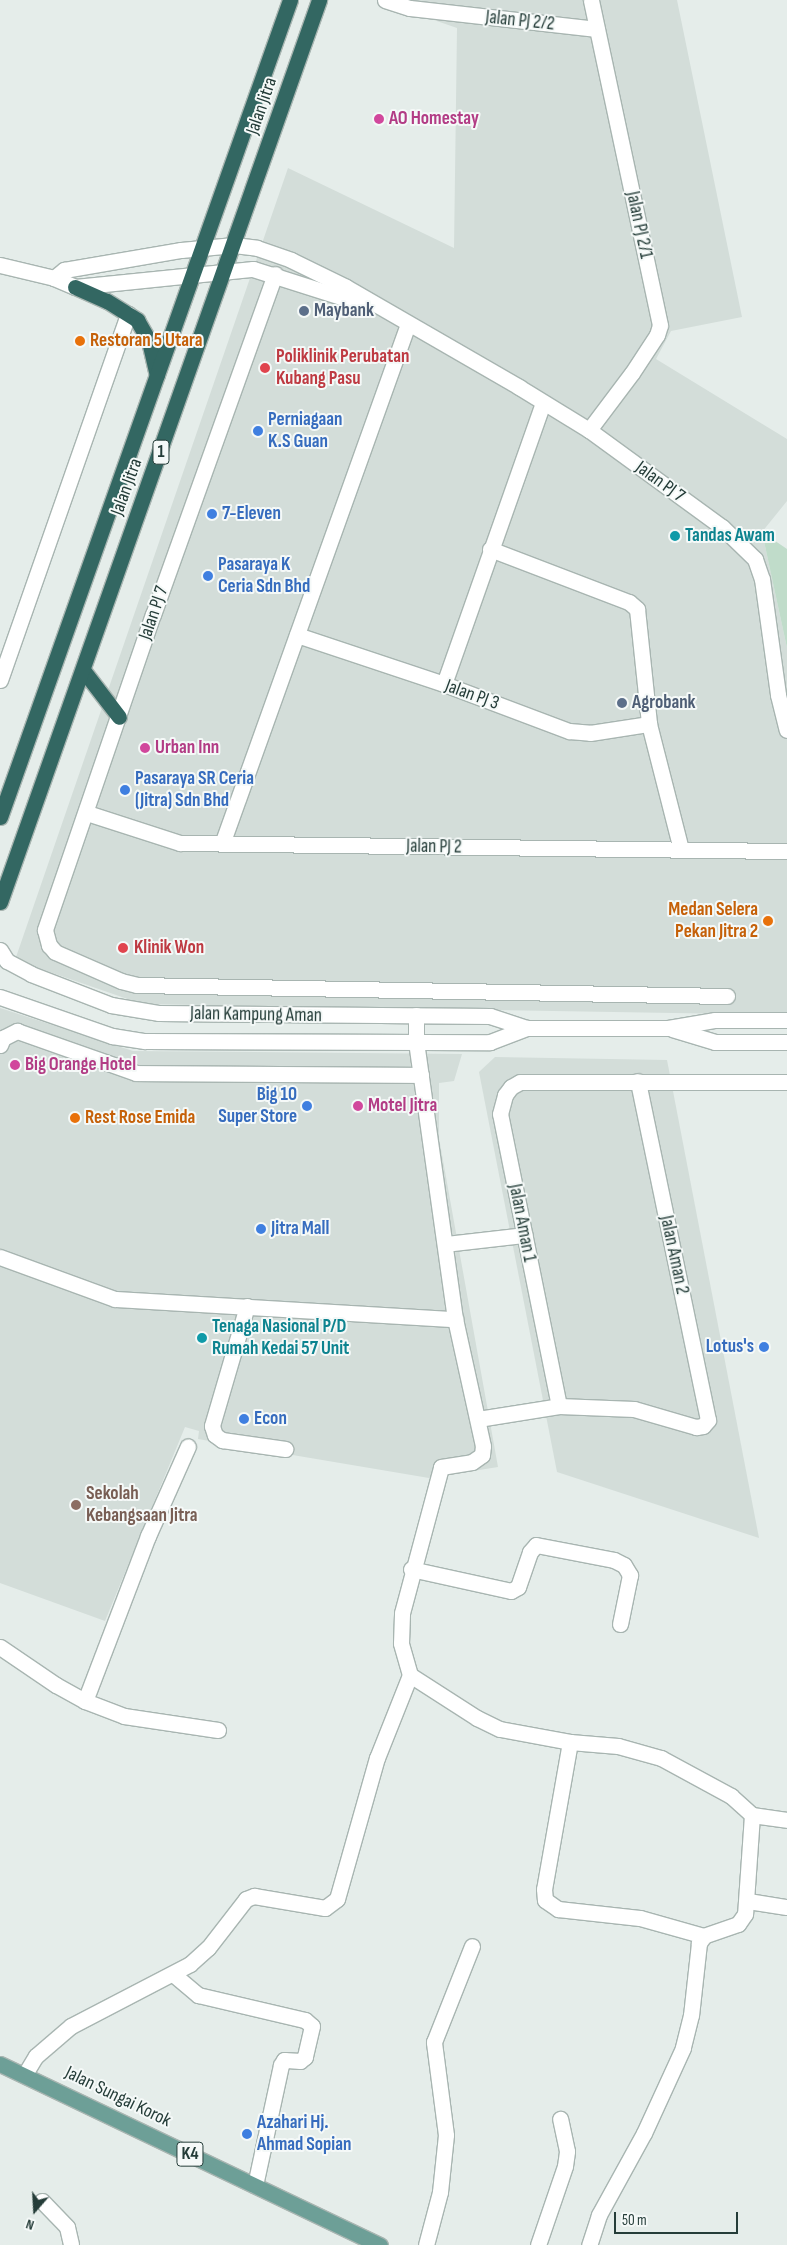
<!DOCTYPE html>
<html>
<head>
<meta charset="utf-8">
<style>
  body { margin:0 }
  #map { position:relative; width:787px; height:2245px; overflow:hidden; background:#e5edea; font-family:"Sofia Sans Condensed",sans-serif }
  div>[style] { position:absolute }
  .built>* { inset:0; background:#d3ddd9 }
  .green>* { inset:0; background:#c0dcca }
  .roads { filter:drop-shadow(1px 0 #a8b5b1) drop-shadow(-1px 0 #a8b5b1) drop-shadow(0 1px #a8b5b1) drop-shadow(0 -1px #a8b5b1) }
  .street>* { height:15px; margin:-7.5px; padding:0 7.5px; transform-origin:7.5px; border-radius:7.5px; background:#fff }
  .secondary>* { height:15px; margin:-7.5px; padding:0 7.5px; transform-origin:7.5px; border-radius:7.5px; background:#fff }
  .primary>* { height:15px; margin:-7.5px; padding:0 7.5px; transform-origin:7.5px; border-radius:7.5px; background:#6d9f97 }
  .highway>* { height:15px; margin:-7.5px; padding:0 7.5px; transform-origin:7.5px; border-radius:7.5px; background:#336762 }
  .dots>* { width:14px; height:14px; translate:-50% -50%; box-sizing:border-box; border:2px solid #f5f9f8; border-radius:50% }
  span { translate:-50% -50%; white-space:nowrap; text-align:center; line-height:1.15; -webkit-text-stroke:4px #f5f9f8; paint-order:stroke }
  .shield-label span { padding:1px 4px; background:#f5f9f8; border:1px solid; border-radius:4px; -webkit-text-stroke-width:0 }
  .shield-label { font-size:18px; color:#253d39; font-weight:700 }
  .street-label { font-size:19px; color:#253d39 }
  .hotel-label { font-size:19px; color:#b23c85; font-weight:700 }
  .left { translate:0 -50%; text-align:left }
  .service-label { font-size:19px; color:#4e5e75; font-weight:700 }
  .food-label { font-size:19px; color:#c56008; font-weight:700 }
  .right { translate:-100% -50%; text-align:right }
  .health-label { font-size:19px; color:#be3a42; font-weight:700 }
  .shop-label { font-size:19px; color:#366cbe; font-weight:700 }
  .culture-label { font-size:19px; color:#0d838f; font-weight:700 }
  .education-label { font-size:19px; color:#785e54; font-weight:700 }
  .north { position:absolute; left:10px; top:2185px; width:50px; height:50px; -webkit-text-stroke:4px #f5f9f8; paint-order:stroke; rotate:199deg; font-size:14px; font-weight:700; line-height:20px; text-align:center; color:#253d39 }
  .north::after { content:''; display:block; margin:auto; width:18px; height:22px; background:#253d39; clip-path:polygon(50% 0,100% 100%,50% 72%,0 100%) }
  .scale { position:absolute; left:614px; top:2212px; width:124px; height:22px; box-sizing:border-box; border:2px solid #253d39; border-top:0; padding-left:6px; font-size:15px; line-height:18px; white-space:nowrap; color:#253d39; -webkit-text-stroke:4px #f5f9f8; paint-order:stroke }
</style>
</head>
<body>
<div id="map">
  <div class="built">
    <i style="clip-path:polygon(376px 0,677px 0,742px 317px,671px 331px,656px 359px,787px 439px,787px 501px,762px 532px,787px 648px,787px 1015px,142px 1004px,15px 960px,288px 168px,454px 248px,457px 28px)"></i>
    <i style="clip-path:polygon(0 1008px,133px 1051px,462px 1054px,454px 1081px,439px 1083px,439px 1138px,498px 1467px,429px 1478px,198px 1439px,199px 1431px,185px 1427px,105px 1621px,0 1583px)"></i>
    <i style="clip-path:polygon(495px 1057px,667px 1060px,759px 1538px,557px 1472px,479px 1072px)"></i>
  </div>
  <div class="green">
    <i style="clip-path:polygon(762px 532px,787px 549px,787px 648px)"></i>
  </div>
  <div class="roads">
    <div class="street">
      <i style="left:385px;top:0;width:26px;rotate:18deg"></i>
      <i style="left:410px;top:8px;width:188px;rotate:6.4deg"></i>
      <i style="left:0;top:265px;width:56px;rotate:13.5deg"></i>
      <i style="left:54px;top:278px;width:23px;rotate:23deg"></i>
      <i style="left:75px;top:287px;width:179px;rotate:-5.8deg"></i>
      <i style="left:253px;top:269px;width:115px;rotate:17.7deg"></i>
      <i style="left:275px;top:274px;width:361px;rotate:109.7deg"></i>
      <i style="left:153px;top:614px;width:334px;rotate:108.9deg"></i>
      <i style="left:45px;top:930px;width:16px;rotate:75deg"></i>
      <i style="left:49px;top:945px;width:9px;rotate:49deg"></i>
      <i style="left:55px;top:952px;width:72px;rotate:23.7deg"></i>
      <i style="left:121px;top:981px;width:16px;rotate:14deg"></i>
      <i style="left:137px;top:985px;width:590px;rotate:1.07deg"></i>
      <i style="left:54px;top:278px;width:13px;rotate:-39deg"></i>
      <i style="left:64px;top:270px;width:119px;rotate:-9.7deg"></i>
      <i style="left:181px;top:250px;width:53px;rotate:-5.4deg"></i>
      <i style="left:234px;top:245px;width:23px;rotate:7deg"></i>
      <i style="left:257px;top:248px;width:36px;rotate:19deg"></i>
      <i style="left:291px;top:260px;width:61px;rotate:26.1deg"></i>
      <i style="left:346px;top:287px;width:200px;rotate:30deg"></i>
      <i style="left:519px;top:387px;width:82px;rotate:31.6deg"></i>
      <i style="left:589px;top:430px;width:165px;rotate:36.1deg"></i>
      <i style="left:722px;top:527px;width:46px;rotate:44.1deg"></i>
      <i style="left:755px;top:559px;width:21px;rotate:71deg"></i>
      <i style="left:762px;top:579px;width:117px;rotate:82.1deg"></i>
      <i style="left:778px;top:695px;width:36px;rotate:76deg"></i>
      <i style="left:589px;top:430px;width:71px;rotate:-53deg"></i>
      <i style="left:632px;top:373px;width:45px;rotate:-56.7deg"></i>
      <i style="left:657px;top:335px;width:10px;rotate:-73deg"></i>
      <i style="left:660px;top:325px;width:332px;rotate:-102deg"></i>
      <i style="left:490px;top:549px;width:149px;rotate:20.9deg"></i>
      <i style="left:629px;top:602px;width:11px;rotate:41deg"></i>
      <i style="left:637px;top:609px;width:116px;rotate:84deg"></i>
      <i style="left:649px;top:724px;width:130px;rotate:75.7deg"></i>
      <i style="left:297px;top:635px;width:155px;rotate:18.4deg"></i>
      <i style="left:444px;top:684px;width:134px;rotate:20.6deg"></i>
      <i style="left:569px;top:731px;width:21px;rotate:5deg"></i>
      <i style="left:590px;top:733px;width:60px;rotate:-8.7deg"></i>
      <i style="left:0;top:680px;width:388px;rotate:-70.7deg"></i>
      <i style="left:444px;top:684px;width:298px;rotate:-70.6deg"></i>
      <i style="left:87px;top:813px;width:98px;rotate:17.9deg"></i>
      <i style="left:180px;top:843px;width:607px;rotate:0.76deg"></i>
      <i style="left:222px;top:844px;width:552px;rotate:-70.32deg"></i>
      <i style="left:0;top:1045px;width:8px;rotate:-67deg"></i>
      <i style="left:3px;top:1038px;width:16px;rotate:-27deg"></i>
      <i style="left:17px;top:1031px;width:126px;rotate:19.4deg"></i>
      <i style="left:136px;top:1073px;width:285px;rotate:0.4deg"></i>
      <i style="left:445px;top:1244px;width:80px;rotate:-6.5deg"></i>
      <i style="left:0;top:1257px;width:122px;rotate:20.1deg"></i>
      <i style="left:115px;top:1299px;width:341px;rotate:3.4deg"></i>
      <i style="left:247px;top:1306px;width:125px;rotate:106.3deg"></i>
      <i style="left:212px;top:1426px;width:9px;rotate:72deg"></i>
      <i style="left:215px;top:1435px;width:9px;rotate:36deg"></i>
      <i style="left:222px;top:1440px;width:64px;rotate:8.1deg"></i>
      <i style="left:559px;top:1406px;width:75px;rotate:2.3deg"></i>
      <i style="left:634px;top:1409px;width:65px;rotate:16.2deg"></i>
      <i style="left:696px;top:1427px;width:7px;rotate:-8deg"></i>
      <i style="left:703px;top:1426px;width:8px;rotate:-50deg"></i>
      <i style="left:708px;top:1420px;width:346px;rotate:-101.7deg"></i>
      <i style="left:478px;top:1419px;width:82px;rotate:-9.1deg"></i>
      <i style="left:559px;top:1406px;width:298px;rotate:-101.4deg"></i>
      <i style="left:500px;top:1114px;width:20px;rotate:-75deg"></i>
      <i style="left:505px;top:1095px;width:10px;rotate:-53deg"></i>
      <i style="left:511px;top:1087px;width:10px;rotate:-29deg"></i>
      <i style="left:520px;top:1082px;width:267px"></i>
      <i style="left:411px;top:1569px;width:102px;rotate:12.4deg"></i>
      <i style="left:511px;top:1591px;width:8px;rotate:-30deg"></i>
      <i style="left:518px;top:1587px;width:37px;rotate:-71deg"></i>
      <i style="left:530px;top:1552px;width:9px;rotate:-49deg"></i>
      <i style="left:536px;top:1545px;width:79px;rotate:10.9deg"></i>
      <i style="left:614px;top:1560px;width:11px;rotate:27deg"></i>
      <i style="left:624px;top:1565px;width:12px;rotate:59deg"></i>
      <i style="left:630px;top:1575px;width:50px;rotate:101.5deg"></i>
      <i style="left:0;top:1647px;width:68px;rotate:34.2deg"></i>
      <i style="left:56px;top:1685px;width:33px;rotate:29deg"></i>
      <i style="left:85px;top:1701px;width:42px;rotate:21deg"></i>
      <i style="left:124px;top:1716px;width:95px;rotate:8.5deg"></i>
      <i style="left:410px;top:1675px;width:80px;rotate:32.7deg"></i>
      <i style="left:477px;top:1718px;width:25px;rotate:26deg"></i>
      <i style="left:500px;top:1729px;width:71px;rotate:10.5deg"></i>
      <i style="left:570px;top:1742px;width:48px;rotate:4.8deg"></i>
      <i style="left:618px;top:1746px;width:45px;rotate:15.6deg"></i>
      <i style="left:661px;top:1758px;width:80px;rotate:28.5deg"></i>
      <i style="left:731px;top:1796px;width:28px;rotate:42deg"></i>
      <i style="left:752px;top:1815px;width:99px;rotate:94deg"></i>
      <i style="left:745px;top:1914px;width:12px;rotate:125deg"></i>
      <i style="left:738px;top:1924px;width:36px;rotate:161deg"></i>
      <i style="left:704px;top:1936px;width:9px;rotate:126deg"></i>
      <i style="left:699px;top:1943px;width:72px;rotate:96.3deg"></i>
      <i style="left:691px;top:2015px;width:34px;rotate:104deg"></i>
      <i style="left:683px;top:2048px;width:94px;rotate:114.6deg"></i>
      <i style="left:644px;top:2133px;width:94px;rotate:118.8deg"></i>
      <i style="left:599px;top:2215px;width:32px;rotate:108deg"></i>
      <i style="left:85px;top:1701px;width:177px;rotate:-69.1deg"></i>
      <i style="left:148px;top:1536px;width:98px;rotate:-66deg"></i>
      <i style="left:570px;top:1742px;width:149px;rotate:100deg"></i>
      <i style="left:544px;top:1889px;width:11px;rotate:85deg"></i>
      <i style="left:545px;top:1900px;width:16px;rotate:35deg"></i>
      <i style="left:558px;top:1909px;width:82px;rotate:6.3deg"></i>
      <i style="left:640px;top:1918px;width:66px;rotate:15.7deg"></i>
      <i style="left:752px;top:1815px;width:35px;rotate:8deg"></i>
      <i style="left:748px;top:1901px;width:39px;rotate:9deg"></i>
      <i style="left:173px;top:1974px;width:33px;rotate:40deg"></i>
      <i style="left:198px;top:1995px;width:110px;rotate:13.2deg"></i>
      <i style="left:305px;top:2020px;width:9px;rotate:41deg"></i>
      <i style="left:312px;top:2026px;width:32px;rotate:103deg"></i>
      <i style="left:305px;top:2057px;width:6px;rotate:141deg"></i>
      <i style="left:300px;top:2061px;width:16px;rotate:-176deg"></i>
      <i style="left:284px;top:2060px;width:6px;rotate:121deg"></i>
      <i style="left:281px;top:2065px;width:123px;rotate:102.2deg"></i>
      <i style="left:25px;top:2074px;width:21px;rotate:-59deg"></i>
      <i style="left:36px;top:2056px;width:46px;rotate:-40.6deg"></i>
      <i style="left:71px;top:2026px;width:134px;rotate:-27.5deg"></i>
      <i style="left:190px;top:1964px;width:24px;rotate:-42deg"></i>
      <i style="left:208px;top:1948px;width:62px;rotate:-52.2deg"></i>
      <i style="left:246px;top:1899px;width:9px;rotate:-21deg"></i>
      <i style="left:254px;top:1896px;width:72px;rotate:9.6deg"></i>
      <i style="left:325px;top:1908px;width:15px;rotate:-37deg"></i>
      <i style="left:337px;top:1899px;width:147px;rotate:-74.2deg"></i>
      <i style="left:377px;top:1758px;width:89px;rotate:-68.3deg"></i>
      <i style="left:410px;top:1675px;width:33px;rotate:-106deg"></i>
      <i style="left:401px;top:1643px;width:30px;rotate:-88deg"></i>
      <i style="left:402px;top:1613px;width:151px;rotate:-75deg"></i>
      <i style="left:441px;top:1467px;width:31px;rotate:-9deg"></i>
      <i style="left:472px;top:1462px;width:12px;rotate:-35deg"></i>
      <i style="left:482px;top:1455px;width:9px;rotate:-84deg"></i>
      <i style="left:483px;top:1446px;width:130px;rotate:-102.4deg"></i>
      <i style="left:455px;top:1319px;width:281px;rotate:-98deg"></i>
      <i style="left:416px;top:1041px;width:26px;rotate:-90deg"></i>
      <i style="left:42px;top:2201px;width:36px;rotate:46deg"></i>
      <i style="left:67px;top:2227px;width:18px;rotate:77deg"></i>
      <i style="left:426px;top:2245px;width:55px;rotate:-75.2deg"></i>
      <i style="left:440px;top:2192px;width:57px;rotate:-84deg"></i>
      <i style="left:446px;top:2135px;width:94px;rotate:-97.4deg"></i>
      <i style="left:434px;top:2042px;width:103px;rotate:-68.4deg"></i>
      <i style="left:538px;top:2245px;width:83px;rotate:-71.1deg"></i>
      <i style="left:565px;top:2166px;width:15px;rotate:-82deg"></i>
      <i style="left:567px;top:2151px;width:33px;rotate:-102deg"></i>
    </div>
    <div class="secondary">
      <i style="left:0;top:950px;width:13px;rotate:58deg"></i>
      <i style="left:7px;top:961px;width:27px;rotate:28deg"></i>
      <i style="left:31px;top:974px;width:86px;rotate:21.2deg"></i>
      <i style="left:111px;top:1005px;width:49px;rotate:9.5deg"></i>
      <i style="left:159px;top:1013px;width:331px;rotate:0.5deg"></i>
      <i style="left:490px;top:1016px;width:39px;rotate:18deg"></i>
      <i style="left:527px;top:1028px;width:141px"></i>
      <i style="left:668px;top:1028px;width:48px;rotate:-9.7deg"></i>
      <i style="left:715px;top:1020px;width:72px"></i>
      <i style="left:0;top:997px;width:119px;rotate:19.2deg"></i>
      <i style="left:112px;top:1036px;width:33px;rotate:9deg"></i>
      <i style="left:145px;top:1041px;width:345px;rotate:0.2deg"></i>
      <i style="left:490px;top:1042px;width:40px;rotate:-21deg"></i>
      <i style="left:672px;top:1029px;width:45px;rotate:16.8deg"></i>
      <i style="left:715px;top:1042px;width:72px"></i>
    </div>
    <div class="primary">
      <i style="left:0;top:2064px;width:421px;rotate:25.5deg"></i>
    </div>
    <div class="highway">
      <i style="left:75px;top:287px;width:35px;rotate:24deg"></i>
      <i style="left:107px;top:301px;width:36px;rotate:32deg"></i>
      <i style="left:137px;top:320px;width:24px;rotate:60deg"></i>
      <i style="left:149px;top:341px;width:35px;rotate:77deg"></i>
      <i style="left:83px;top:670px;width:59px;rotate:52.5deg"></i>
      <i style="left:0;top:817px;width:867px;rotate:-70.46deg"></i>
      <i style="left:0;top:902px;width:957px;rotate:-70.52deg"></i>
    </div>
  </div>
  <div class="dots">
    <i style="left:379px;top:119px;background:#d1479c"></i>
    <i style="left:304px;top:311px;background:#5c6f8a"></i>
    <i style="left:80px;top:341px;background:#e8710a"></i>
    <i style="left:265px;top:368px;background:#e0444e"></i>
    <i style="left:258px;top:431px;background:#3f7fe0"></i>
    <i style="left:212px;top:514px;background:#3f7fe0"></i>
    <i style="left:675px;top:536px;background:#0f9aa8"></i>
    <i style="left:208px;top:576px;background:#3f7fe0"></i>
    <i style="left:622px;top:703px;background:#5c6f8a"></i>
    <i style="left:145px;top:748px;background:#d1479c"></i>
    <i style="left:125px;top:790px;background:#3f7fe0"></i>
    <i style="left:768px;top:921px;background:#e8710a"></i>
    <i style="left:123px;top:948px;background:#e0444e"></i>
    <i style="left:15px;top:1065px;background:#d1479c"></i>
    <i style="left:307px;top:1106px;background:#3f7fe0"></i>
    <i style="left:358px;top:1106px;background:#d1479c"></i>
    <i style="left:75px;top:1118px;background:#e8710a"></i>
    <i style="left:261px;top:1229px;background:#3f7fe0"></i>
    <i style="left:202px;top:1338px;background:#0f9aa8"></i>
    <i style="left:764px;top:1347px;background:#3f7fe0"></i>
    <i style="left:244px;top:1419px;background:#3f7fe0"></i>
    <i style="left:76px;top:1505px;background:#8d6e63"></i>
    <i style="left:247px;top:2134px;background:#3f7fe0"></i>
  </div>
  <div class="shield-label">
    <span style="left:161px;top:452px">1</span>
    <span style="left:190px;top:2154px">K4</span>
  </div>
  <div class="street-label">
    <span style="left:520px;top:21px;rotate:6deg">Jalan PJ 2/2</span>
    <span style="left:262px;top:106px;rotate:-71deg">Jalan Jitra</span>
    <span style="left:639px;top:225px;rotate:78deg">Jalan PJ 2/1</span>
    <span style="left:660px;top:482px;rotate:36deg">Jalan PJ 7</span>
    <span style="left:127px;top:487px;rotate:-70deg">Jalan Jitra</span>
    <span style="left:154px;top:613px;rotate:-71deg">Jalan PJ 7</span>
    <span style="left:472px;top:695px;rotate:20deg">Jalan PJ 3</span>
    <span style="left:434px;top:847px;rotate:1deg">Jalan PJ 2</span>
    <span style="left:256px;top:1015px;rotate:1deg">Jalan Kampung Aman</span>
    <span style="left:522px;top:1223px;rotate:79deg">Jalan Aman 1</span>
    <span style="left:674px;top:1255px;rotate:78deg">Jalan Aman 2</span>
    <span style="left:118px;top:2097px;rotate:26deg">Jalan Sungai Korok</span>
  </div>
  <div class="hotel-label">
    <span class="left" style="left:389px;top:119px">AO Homestay</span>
    <span class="left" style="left:155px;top:748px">Urban Inn</span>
    <span class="left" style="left:25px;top:1065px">Big Orange Hotel</span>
    <span class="left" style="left:368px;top:1106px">Motel Jitra</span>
  </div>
  <div class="service-label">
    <span class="left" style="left:314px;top:311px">Maybank</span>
    <span class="left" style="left:632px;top:703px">Agrobank</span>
  </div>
  <div class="food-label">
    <span class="left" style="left:90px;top:341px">Restoran 5 Utara</span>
    <span class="right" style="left:758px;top:921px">Medan Selera<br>Pekan Jitra 2</span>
    <span class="left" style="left:85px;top:1118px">Rest Rose Emida</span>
  </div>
  <div class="health-label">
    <span class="left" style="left:276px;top:368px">Poliklinik Perubatan<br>Kubang Pasu</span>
    <span class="left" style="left:134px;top:948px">Klinik Won</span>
  </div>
  <div class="shop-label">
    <span class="left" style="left:268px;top:431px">Perniagaan<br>K.S Guan</span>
    <span class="left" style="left:222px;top:514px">7-Eleven</span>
    <span class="left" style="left:218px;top:576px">Pasaraya K<br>Ceria Sdn Bhd</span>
    <span class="left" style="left:135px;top:790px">Pasaraya SR Ceria<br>(Jitra) Sdn Bhd</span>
    <span class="right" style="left:297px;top:1106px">Big 10<br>Super Store</span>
    <span class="left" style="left:271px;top:1229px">Jitra Mall</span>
    <span class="right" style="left:754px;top:1347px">Lotus's</span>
    <span class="left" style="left:254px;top:1419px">Econ</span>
    <span class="left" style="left:257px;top:2134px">Azahari Hj.<br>Ahmad Sopian</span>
  </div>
  <div class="culture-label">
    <span class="left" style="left:685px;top:536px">Tandas Awam</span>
    <span class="left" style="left:212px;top:1338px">Tenaga Nasional P/D<br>Rumah Kedai 57 Unit</span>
  </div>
  <div class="education-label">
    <span class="left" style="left:86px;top:1505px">Sekolah<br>Kebangsaan Jitra</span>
  </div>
  <div class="north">N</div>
  <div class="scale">50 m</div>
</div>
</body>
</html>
